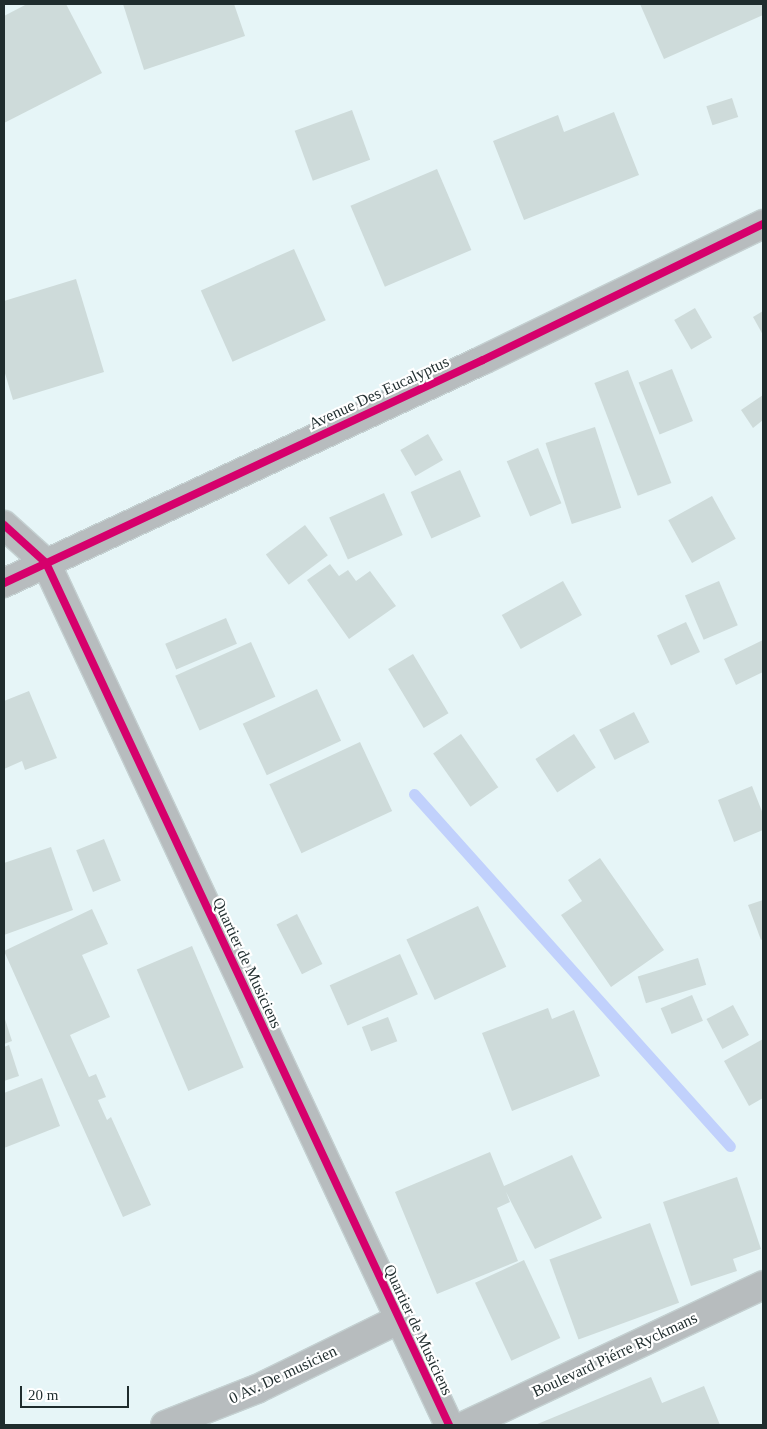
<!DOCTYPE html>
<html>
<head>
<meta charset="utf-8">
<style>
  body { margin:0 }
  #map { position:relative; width:767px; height:1429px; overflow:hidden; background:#e6f5f7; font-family:Georgia,serif }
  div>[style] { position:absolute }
  .stream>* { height:11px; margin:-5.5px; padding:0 5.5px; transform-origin:5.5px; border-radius:5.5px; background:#c1d1fc }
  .building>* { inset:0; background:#cedbda; transform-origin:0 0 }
  .roads { filter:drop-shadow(1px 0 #c4d0d1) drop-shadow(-1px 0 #c4d0d1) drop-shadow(0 1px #c4d0d1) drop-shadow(0 -1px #c4d0d1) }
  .minor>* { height:28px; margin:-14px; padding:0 14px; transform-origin:14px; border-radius:14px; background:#b7bcbe }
  .cycleway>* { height:8px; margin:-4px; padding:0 4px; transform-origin:4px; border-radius:4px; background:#d6006c }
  span { translate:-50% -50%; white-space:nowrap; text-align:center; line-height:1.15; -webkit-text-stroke:4.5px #fff; paint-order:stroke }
  .street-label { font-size:16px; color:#1f2c2d }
  .frame { position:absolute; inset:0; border:5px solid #1f2c2d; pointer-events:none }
  .scale { position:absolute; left:20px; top:1386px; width:109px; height:22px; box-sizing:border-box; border:2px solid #1f2c2d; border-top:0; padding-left:6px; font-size:15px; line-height:18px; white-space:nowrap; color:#1f2c2d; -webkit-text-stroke:4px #fff; paint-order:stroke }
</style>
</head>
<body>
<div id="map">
  <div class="stream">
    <i style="left:414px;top:794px;width:473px;rotate:48.1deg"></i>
  </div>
  <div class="building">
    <i style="clip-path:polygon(27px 4px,66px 4px,102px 73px,4px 123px,4px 16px)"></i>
    <i style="clip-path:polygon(123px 4px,234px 4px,245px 36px,144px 70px)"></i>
    <i style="clip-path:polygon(640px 4px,763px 4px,763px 15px,664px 59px)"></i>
    <i style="left:732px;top:98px;width:20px;height:27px;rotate:72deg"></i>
    <i style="left:352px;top:110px;width:53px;height:61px;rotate:70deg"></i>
    <i style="clip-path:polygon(614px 112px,639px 175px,524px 220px,493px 141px,558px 115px,564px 132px)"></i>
    <i style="left:437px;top:169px;width:88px;height:94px;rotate:67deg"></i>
    <i style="left:294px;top:249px;width:78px;height:102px;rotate:66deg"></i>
    <i style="clip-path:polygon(76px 279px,104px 372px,13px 400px,4px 370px,4px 301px)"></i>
    <i style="left:695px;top:308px;width:34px;height:24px;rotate:60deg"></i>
    <i style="clip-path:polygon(763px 311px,763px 335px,753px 317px)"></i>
    <i style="left:672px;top:369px;width:56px;height:36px;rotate:68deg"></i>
    <i style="left:628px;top:370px;width:121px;height:36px;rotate:69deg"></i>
    <i style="clip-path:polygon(763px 395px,763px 420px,753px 428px,741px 410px)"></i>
    <i style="left:595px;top:427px;width:85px;height:52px;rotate:72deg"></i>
    <i style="left:428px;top:434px;width:30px;height:32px;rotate:60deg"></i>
    <i style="left:538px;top:448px;width:60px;height:34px;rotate:67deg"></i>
    <i style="left:460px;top:470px;width:51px;height:54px;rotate:66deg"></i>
    <i style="left:384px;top:493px;width:46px;height:60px;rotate:66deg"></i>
    <i style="left:712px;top:496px;width:49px;height:50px;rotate:61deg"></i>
    <i style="left:305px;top:525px;width:38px;height:49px;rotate:53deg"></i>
    <i style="clip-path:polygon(330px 564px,339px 576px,348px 570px,356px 581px,370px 571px,396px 606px,349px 639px,307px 580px)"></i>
    <i style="left:563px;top:581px;width:39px;height:70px;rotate:61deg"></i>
    <i style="left:719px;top:581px;width:48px;height:37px;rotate:67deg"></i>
    <i style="left:226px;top:618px;width:28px;height:66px;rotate:67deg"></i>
    <i style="left:686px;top:622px;width:33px;height:32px;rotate:65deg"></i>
    <i style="clip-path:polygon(763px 640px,763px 672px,736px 685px,724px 659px)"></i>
    <i style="left:251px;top:642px;width:60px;height:83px;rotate:66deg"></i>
    <i style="left:413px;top:654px;width:69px;height:29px;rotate:59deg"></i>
    <i style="left:317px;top:689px;width:57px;height:82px;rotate:65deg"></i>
    <i style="clip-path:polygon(29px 691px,57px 758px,25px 770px,22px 761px,4px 769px,4px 701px)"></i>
    <i style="left:634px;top:712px;width:34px;height:39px;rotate:63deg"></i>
    <i style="left:461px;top:734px;width:65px;height:34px;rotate:55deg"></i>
    <i style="left:574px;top:734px;width:40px;height:46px;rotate:57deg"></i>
    <i style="left:360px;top:742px;width:76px;height:100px;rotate:65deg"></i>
    <i style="clip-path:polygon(752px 786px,763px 814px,763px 830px,734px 842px,718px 800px)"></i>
    <i style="left:104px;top:839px;width:45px;height:30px;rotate:68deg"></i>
    <i style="clip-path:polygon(51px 847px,73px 910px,4px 935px,4px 863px)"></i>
    <i style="clip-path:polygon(600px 858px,664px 950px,611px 987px,561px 915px,582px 901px,568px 880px)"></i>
    <i style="clip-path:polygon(763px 900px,763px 939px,761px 940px,748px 905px)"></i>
    <i style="left:478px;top:906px;width:67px;height:79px;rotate:65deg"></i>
    <i style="clip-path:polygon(92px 909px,108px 944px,82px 955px,110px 1017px,70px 1035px,89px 1077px,96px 1074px,106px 1097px,98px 1100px,107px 1120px,111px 1117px,151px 1205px,123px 1217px,4px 951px)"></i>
    <i style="left:297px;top:914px;width:56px;height:23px;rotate:63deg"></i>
    <i style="left:192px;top:946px;width:132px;height:60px;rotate:67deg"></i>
    <i style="left:400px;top:954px;width:44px;height:77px;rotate:66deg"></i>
    <i style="left:698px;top:958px;width:28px;height:63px;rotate:73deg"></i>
    <i style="left:692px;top:995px;width:28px;height:34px;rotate:67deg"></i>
    <i style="left:733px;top:1005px;width:34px;height:30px;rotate:62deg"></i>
    <i style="clip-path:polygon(548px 1008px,552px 1019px,574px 1010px,600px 1076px,512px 1111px,482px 1033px)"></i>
    <i style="clip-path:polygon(4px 1016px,12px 1041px,4px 1044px)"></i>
    <i style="left:388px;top:1017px;width:26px;height:28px;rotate:69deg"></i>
    <i style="clip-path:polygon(763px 1039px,763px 1098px,749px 1106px,724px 1061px)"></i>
    <i style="clip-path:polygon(9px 1045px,19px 1076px,4px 1081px,4px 1047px)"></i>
    <i style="clip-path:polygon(42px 1078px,60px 1126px,4px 1148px,4px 1093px)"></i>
    <i style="clip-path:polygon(490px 1152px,504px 1186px,572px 1155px,602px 1218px,535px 1249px,506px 1192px,510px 1202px,497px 1208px,518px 1261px,437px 1294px,395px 1192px)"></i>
    <i style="clip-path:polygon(737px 1177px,761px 1249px,733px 1259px,737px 1271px,691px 1286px,663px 1202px)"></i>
    <i style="left:650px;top:1223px;width:85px;height:107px;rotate:70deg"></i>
    <i style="left:524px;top:1260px;width:86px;height:54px;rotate:65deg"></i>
    <i style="clip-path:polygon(651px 1377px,662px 1403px,704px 1386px,720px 1425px,535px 1425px)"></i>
  </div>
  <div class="roads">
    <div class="minor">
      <i style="left:4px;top:525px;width:57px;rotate:42.1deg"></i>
      <i style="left:46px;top:563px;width:952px;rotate:64.94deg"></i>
      <i style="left:4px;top:583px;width:528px;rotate:-24.96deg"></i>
      <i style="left:483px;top:360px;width:311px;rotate:-25.9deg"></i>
      <i style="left:165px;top:1425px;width:99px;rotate:-21.4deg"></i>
      <i style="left:257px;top:1389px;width:157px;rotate:-26.1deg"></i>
      <i style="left:466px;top:1425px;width:328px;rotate:-25.2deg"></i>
    </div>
  </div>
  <div class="cycleway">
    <i style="left:4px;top:525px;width:57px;rotate:42.1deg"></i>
    <i style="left:46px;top:563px;width:952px;rotate:64.94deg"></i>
    <i style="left:4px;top:583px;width:528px;rotate:-24.96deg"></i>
    <i style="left:483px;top:360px;width:311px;rotate:-25.9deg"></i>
  </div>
  <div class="street-label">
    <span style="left:379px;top:393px;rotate:-25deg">Avenue Des Eucalyptus</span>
    <span style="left:247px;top:963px;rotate:65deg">Quartier de Musiciens</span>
    <span style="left:418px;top:1330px;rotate:65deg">Quartier de Musiciens</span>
    <span style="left:615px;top:1355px;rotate:-25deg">Boulevard Piérre Ryckmans</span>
    <span style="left:283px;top:1375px;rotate:-25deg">0 Av. De musicien</span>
  </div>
  <div class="frame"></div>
  <div class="scale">20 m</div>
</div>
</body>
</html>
